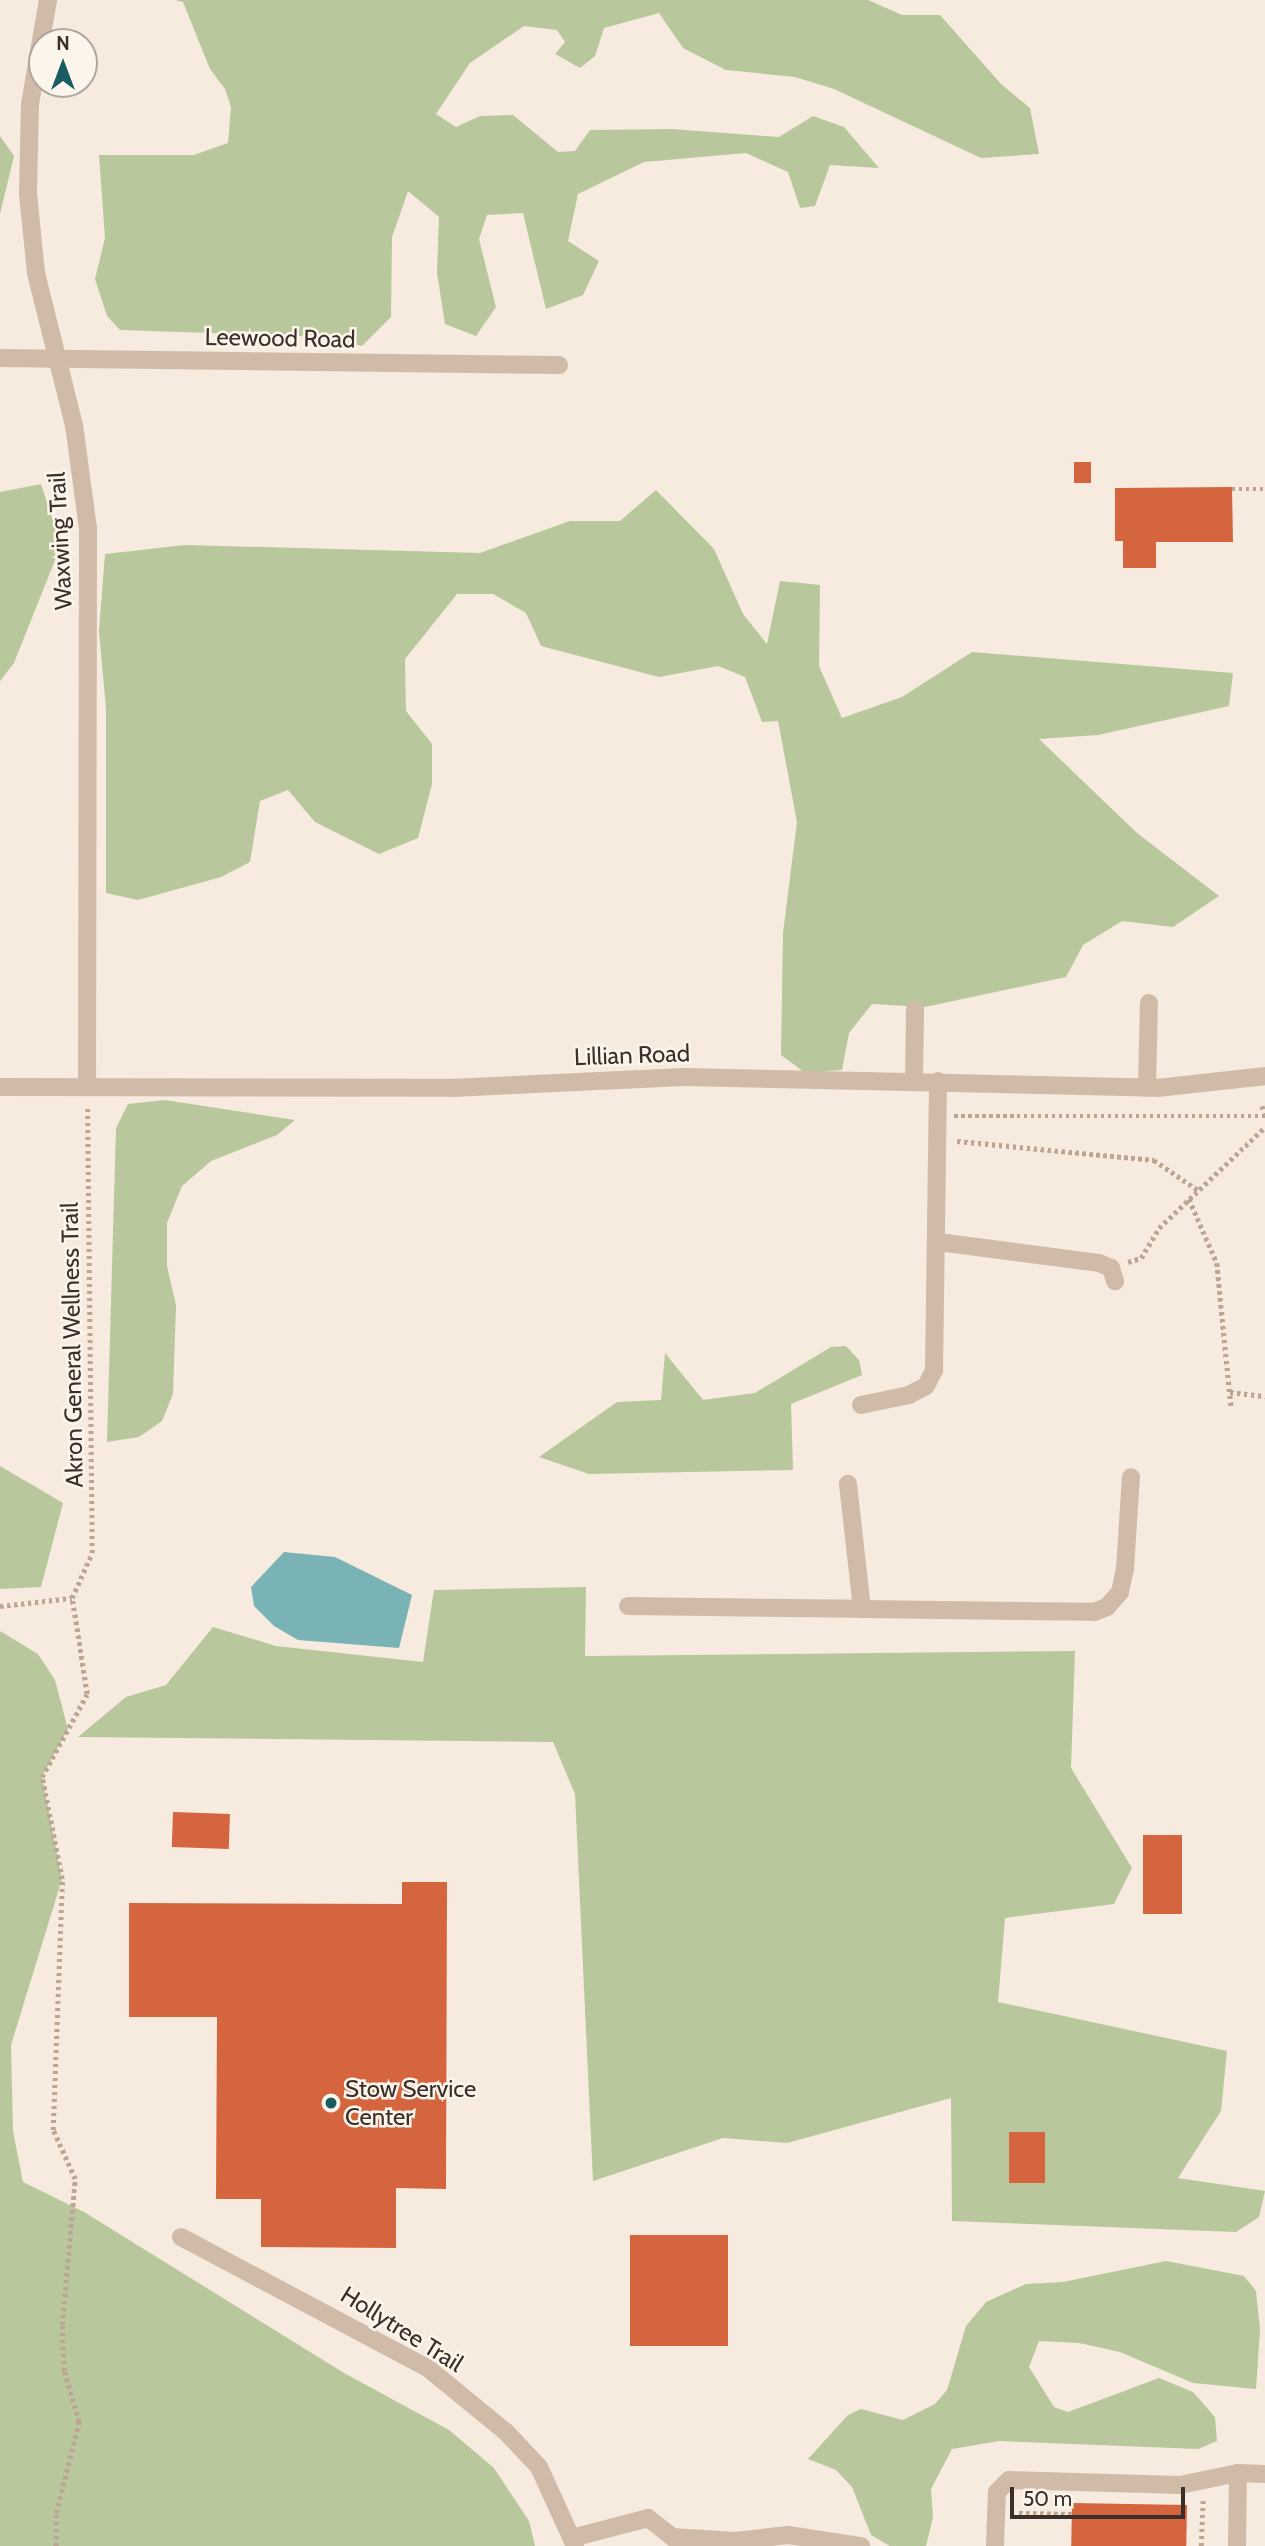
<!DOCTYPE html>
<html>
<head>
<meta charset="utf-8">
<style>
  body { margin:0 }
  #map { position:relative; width:1265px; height:2546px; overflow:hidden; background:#f6ebde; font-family:Cabin,sans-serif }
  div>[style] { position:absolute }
  .green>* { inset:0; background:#b8c79c }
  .water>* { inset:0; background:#79b3b6 }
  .building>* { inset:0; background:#d4653e; transform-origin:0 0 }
  .path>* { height:4.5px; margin-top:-2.25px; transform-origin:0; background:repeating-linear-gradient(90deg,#bca592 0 3.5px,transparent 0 7px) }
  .minor>* { height:18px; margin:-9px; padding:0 9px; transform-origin:9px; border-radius:9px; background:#d0bba8 }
  .dots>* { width:19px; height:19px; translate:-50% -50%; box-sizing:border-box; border:4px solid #fcf5eb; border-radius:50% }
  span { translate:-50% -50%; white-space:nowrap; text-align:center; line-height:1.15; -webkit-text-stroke:5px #fcf5eb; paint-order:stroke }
  .street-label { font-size:24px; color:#3c2f29 }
  .poi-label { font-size:24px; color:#3c2f29 }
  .left { translate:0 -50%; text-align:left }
  .north { position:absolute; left:28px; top:28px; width:70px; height:70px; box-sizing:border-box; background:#fcf5eb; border:2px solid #afa69d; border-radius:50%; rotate:0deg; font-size:19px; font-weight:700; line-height:28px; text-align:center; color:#3c2f29 }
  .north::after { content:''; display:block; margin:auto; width:24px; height:32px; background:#195d63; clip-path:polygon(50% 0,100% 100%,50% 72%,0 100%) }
  .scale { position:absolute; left:1010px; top:2487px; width:175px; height:32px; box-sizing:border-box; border:4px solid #3c2f29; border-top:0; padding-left:9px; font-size:21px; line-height:24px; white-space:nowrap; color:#3c2f29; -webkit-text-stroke:5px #fcf5eb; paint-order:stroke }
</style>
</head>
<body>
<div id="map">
  <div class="green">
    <i style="clip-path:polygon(175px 0,868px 0,902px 15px,940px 15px,1001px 84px,1030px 108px,1039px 154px,981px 158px,834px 89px,795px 77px,726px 70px,683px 48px,659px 13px,604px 28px,595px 56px,580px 68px,555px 54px,565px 42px,557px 30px,524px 26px,470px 63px,436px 114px,456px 127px,480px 116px,513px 115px,558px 152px,575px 151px,590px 130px,672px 129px,779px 137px,813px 116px,844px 127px,879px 168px,830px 165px,815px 206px,800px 208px,788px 172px,746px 153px,644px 162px,578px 194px,568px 241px,599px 261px,583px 295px,546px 309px,523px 213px,487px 215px,479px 239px,496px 307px,476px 336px,445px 324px,437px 273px,439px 217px,408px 191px,392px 237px,391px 317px,362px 346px,328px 337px,120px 330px,107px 316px,95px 279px,105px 238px,99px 155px,194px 155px,228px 143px,231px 107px,225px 89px,210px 69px,183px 2px)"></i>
    <i style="clip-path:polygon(0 136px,14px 156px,0 214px)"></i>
    <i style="clip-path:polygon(41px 484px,61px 545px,14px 663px,0 681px,0 492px)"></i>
    <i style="clip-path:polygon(656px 490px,714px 549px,743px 614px,767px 644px,780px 581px,820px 585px,819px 666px,842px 718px,902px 697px,972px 652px,1233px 673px,1229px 706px,1098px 735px,1039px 739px,1137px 833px,1219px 896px,1173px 927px,1122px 921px,1083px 945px,1066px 977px,925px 1007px,872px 1004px,849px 1033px,842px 1070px,804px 1072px,781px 1055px,783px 933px,797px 822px,778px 721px,762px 722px,745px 677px,718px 666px,659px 677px,541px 646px,526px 613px,493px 594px,457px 594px,405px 659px,406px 711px,432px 744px,432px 784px,418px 838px,379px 854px,315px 822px,288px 790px,260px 801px,250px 862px,221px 877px,138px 900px,106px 893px,106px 709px,99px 631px,105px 554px,185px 545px,480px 553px,570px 521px,620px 521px)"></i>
    <i style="clip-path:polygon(165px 1100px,295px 1120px,277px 1135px,211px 1161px,182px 1186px,167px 1223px,167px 1266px,176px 1305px,173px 1394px,162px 1421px,139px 1437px,107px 1442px,116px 1128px,128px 1104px)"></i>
    <i style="clip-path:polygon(846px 1346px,859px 1360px,862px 1375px,791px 1404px,793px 1470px,589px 1474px,539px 1457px,617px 1402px,661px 1400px,665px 1353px,703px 1400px,755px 1393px,831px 1347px)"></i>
    <i style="clip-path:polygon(0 1466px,63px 1503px,41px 1587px,0 1589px)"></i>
    <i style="clip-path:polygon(586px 1587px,585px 1656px,1075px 1651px,1071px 1768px,1132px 1868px,1114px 1904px,1005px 1918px,998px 2002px,1227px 2051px,1221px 2111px,1178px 2178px,1265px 2191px,1259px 2217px,1236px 2232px,952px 2221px,951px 2098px,787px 2143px,723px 2138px,593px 2181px,575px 1794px,553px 1742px,78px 1737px,126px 1697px,166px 1685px,213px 1627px,276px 1646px,423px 1662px,434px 1590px)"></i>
    <i style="clip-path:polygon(0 1631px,38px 1654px,55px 1680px,68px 1729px,42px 1777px,62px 1879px,11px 2045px,13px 2131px,23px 2182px,84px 2212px,344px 2373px,449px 2430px,494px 2468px,529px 2521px,535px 2546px,0 2546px)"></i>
    <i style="clip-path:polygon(1166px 2261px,1244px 2276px,1256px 2291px,1260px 2329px,1256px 2389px,1193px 2383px,1120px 2352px,1079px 2343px,1039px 2341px,1029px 2367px,1054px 2407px,1068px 2412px,1159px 2378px,1193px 2392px,1215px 2417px,1217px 2441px,1198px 2449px,999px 2441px,952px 2449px,931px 2489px,933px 2517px,926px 2546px,890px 2546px,871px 2535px,852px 2487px,836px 2470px,808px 2459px,848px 2415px,861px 2409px,903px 2420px,935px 2404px,947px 2390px,966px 2326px,986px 2302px,1026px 2284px,1063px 2282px)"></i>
  </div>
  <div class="water">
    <i style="clip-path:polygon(284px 1552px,335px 1557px,412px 1595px,399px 1648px,298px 1640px,274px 1626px,254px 1606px,251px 1587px)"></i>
  </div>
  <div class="building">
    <i style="left:1074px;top:462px;width:17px;height:21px"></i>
    <i style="clip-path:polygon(1232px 487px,1233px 542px,1156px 542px,1156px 568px,1123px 568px,1123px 541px,1115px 541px,1115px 488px)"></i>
    <i style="left:173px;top:1812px;width:57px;height:35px;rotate:2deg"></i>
    <i style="left:1143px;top:1835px;width:39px;height:79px"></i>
    <i style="clip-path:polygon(402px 1882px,447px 1882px,446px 2189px,396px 2188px,396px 2248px,261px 2247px,261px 2199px,216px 2199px,217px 2017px,129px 2017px,129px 1903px,402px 1904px)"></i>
    <i style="left:1009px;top:2132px;width:36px;height:51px"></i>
    <i style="left:630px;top:2235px;width:98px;height:111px"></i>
    <i style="left:1072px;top:2503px;width:115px;height:43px;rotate:1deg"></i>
  </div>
  <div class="path">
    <i style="left:1232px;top:489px;width:33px"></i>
    <i style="left:1262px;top:1106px;width:8px;rotate:67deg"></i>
    <i style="left:954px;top:1116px;width:311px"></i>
    <i style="left:957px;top:1141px;width:198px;rotate:5.5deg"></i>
    <i style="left:1154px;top:1160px;width:53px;rotate:34.3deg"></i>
    <i style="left:1189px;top:1199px;width:70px;rotate:66.4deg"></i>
    <i style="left:1217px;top:1263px;width:144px;rotate:84.4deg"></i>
    <i style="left:1128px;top:1262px;width:14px;rotate:-17deg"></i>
    <i style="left:1141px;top:1258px;width:35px;rotate:-59deg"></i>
    <i style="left:1159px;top:1228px;width:146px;rotate:-43.6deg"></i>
    <i style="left:1230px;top:1392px;width:35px;rotate:7deg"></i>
    <i style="left:0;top:1606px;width:72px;rotate:-6.3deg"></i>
    <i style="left:1019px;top:2513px;width:53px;rotate:1.1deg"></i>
    <i style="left:56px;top:2546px;width:33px;rotate:-90deg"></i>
    <i style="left:56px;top:2513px;width:94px;rotate:-75.8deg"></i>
    <i style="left:79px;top:2422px;width:53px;rotate:-106.4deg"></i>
    <i style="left:64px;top:2371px;width:46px;rotate:-92.5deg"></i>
    <i style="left:62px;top:2325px;width:147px;rotate:-84.9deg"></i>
    <i style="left:75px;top:2179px;width:54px;rotate:-114.2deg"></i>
    <i style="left:53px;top:2130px;width:251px;rotate:-87.9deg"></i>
    <i style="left:62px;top:1879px;width:104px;rotate:-101.1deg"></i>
    <i style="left:42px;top:1777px;width:94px;rotate:-61.5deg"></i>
    <i style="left:87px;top:1694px;width:97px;rotate:-98.9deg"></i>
    <i style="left:72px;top:1598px;width:49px;rotate:-66deg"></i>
    <i style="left:92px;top:1553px;width:447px;rotate:-90.6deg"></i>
    <i style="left:1201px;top:2546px;width:48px;rotate:-87.6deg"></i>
  </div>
  <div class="minor">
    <i style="left:48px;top:0;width:106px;rotate:99.8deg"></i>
    <i style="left:30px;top:104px;width:90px;rotate:91.3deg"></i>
    <i style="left:28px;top:194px;width:79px;rotate:84.2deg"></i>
    <i style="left:36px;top:273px;width:157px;rotate:76deg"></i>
    <i style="left:74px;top:425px;width:105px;rotate:82.3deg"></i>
    <i style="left:88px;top:529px;width:558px;rotate:90.1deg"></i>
    <i style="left:0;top:358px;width:559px;rotate:0.72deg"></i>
    <i style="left:914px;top:1081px;width:71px;rotate:-89.2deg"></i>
    <i style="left:0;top:1087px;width:452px;rotate:0.1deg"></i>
    <i style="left:452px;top:1088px;width:232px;rotate:-2.7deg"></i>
    <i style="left:684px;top:1077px;width:473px;rotate:1.3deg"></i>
    <i style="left:1157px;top:1088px;width:109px;rotate:-6.3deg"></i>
    <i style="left:1147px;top:1088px;width:85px;rotate:-88.7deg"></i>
    <i style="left:938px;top:1242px;width:162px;rotate:7.4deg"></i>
    <i style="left:1099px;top:1263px;width:13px;rotate:23deg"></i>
    <i style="left:1111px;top:1268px;width:14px;rotate:73deg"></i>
    <i style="left:861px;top:1405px;width:49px;rotate:-11.8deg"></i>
    <i style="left:909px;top:1395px;width:19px;rotate:-28deg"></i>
    <i style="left:926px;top:1386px;width:18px;rotate:-63deg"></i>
    <i style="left:934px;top:1370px;width:289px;rotate:-89.2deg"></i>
    <i style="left:628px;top:1606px;width:234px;rotate:0.7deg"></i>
    <i style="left:862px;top:1609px;width:126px;rotate:-96.4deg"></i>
    <i style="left:862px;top:1609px;width:232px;rotate:0.7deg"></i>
    <i style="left:1094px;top:1612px;width:14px;rotate:-21deg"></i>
    <i style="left:1107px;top:1607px;width:20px;rotate:-49deg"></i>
    <i style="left:1120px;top:1592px;width:24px;rotate:-78deg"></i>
    <i style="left:1125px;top:1569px;width:92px;rotate:-86.3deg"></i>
    <i style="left:181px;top:2237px;width:281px;rotate:28deg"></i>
    <i style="left:429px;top:2369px;width:99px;rotate:39.3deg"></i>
    <i style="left:506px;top:2432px;width:48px;rotate:46.7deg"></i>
    <i style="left:539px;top:2467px;width:87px;rotate:65.5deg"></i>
    <i style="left:572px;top:2538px;width:79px;rotate:-14.7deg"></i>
    <i style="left:648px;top:2518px;width:31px;rotate:38deg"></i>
    <i style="left:672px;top:2537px;width:63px;rotate:3.6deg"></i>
    <i style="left:735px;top:2541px;width:53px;rotate:-6.5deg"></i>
    <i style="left:788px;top:2535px;width:74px;rotate:8.6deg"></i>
    <i style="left:995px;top:2546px;width:54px;rotate:-87.9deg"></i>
    <i style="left:997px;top:2492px;width:17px;rotate:-45deg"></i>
    <i style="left:1009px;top:2480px;width:171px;rotate:1.7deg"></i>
    <i style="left:1180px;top:2485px;width:59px;rotate:-11.7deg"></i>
    <i style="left:1237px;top:2546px;width:73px;rotate:-89.2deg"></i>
    <i style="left:1238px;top:2473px;width:27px;rotate:2deg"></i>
  </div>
  <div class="dots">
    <i style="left:331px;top:2103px;background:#195d63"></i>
  </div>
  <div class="street-label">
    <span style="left:280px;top:338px;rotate:1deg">Leewood Road</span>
    <span style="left:60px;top:541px;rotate:-93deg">Waxwing Trail</span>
    <span style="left:632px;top:1055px;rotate:-2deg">Lillian Road</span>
    <span style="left:72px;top:1345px;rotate:-91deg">Akron General Wellness Trail</span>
    <span style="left:402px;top:2329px;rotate:32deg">Hollytree Trail</span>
  </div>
  <div class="poi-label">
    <span class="left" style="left:345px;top:2103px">Stow Service<br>Center</span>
  </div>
  <div class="north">N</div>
  <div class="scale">50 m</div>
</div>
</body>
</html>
